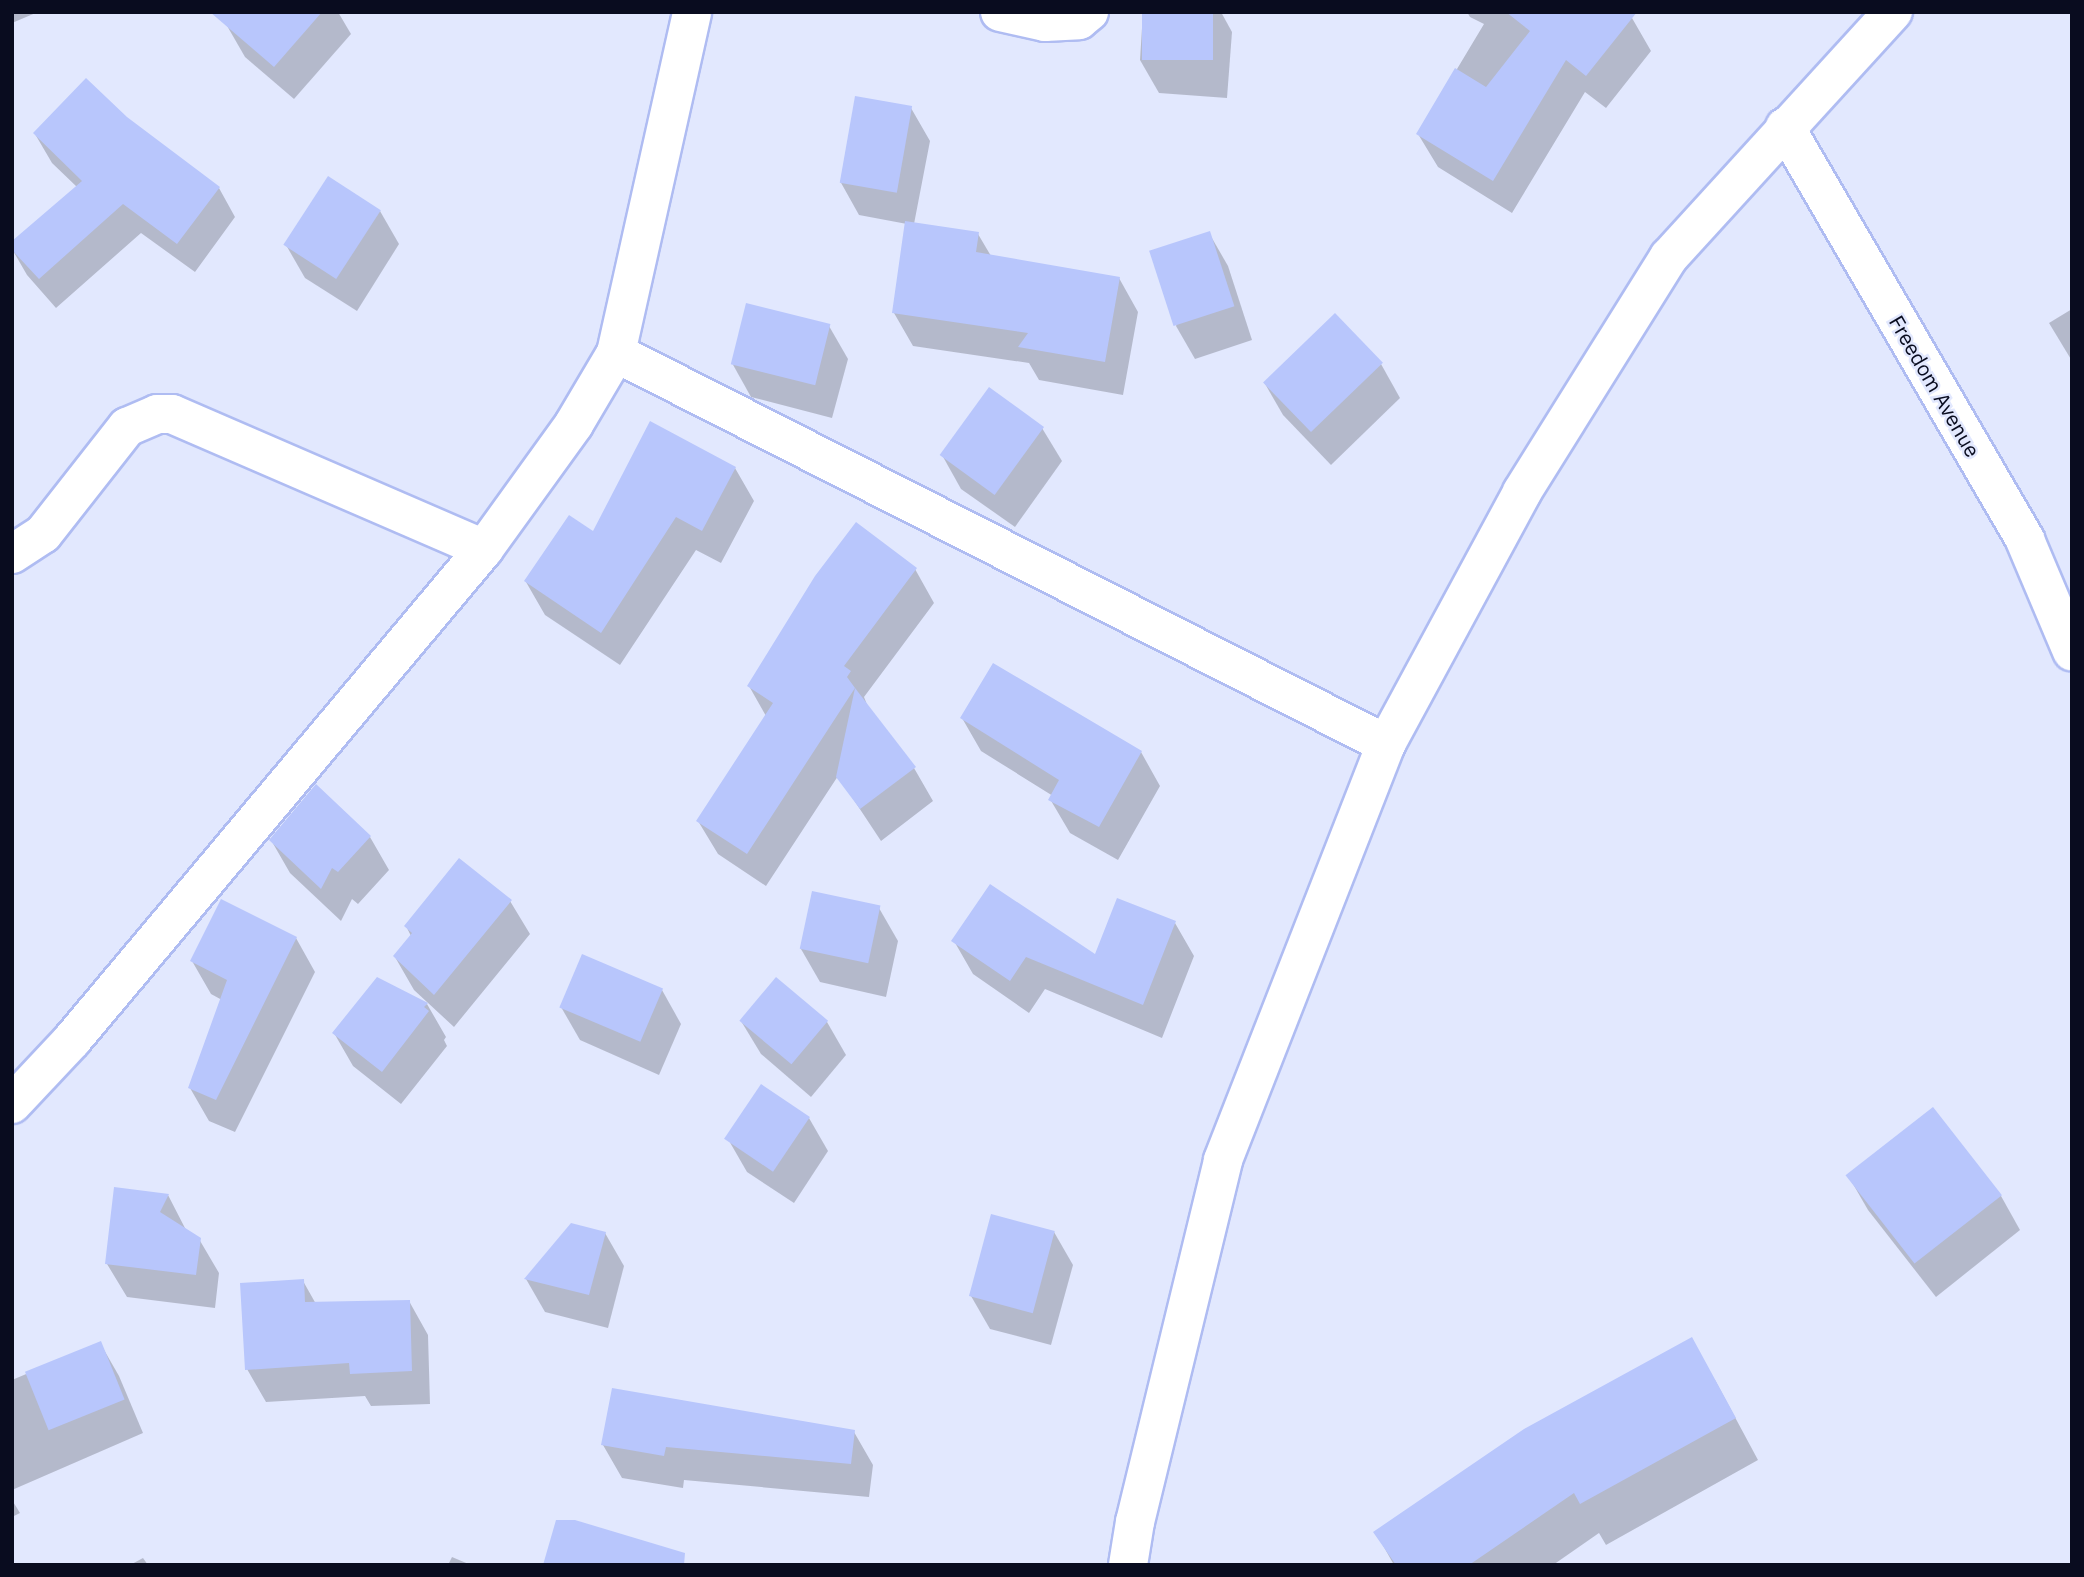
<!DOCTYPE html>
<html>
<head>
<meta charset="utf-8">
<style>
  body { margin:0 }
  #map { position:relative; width:2084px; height:1577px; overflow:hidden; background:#e2e8fe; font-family:"IBM Plex Sans",sans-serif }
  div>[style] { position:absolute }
  .shadow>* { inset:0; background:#0003 }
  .building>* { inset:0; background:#b8c6fc; transform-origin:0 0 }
  .roads { filter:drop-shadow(2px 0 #afbcf2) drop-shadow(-2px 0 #afbcf2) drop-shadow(0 2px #afbcf2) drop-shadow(0 -2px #afbcf2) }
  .minor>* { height:38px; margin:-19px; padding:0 19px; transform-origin:19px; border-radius:19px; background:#fff }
  .tertiary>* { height:38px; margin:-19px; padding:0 19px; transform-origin:19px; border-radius:19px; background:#fff }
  span { translate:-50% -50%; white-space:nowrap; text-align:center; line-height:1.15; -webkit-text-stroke:5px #e2e8fe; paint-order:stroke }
  .street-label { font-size:21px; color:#090c1f }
  .frame { position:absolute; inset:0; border:14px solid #090c1f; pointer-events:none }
</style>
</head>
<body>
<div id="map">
  <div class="shadow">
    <i style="clip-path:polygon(12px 12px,38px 12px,12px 23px)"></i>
    <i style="clip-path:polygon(235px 12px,338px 12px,351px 34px,294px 99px,245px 57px,226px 24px)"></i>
    <i style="clip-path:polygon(1143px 12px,1221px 12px,1232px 32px,1227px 98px,1159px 93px,1140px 60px)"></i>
    <i style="clip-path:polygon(1467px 12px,1625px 12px,1632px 18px,1651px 51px,1606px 108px,1585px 92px,1512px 213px,1438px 167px,1418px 134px,1484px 24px,1470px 17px)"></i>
    <i style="clip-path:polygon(911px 108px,930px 141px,914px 224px,978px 234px,991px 256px,1119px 278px,1138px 312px,1123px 395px,1039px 380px,1029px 363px,913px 346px,894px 313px,907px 224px,859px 215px,840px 181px)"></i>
    <i style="clip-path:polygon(126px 119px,219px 188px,235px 217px,195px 272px,141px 233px,56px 308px,27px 275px,12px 249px,77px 187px,52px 163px,35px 134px)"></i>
    <i style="clip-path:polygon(380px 211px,399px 244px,357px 311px,305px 278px,286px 245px)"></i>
    <i style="clip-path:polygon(1209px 233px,1228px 266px,1252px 340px,1195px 359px,1176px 326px)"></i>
    <i style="clip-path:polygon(2072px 309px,2072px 361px,2049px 323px)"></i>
    <i style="clip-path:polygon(829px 326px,848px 359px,832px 418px,751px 397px,732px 363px)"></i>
    <i style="clip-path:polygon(1381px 364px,1400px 398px,1331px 465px,1283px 415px,1264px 382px)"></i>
    <i style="clip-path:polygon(1042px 428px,1062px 461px,1015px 527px,961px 489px,942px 455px)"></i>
    <i style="clip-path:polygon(735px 468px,754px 501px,721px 563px,696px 550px,620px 665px,545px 615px,526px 582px,594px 534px)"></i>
    <i style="clip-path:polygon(915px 569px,934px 603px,864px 697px,868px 707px,914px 768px,933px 801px,881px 841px,838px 776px,766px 886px,718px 854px,698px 821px,766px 716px,749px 686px)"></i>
    <i style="clip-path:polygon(962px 718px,1141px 752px,1160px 786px,1118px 860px,1070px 833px,1050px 799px,1053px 796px,981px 751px)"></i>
    <i style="clip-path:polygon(370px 837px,389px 870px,358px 904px,352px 899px,341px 921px,290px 873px,271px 840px)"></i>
    <i style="clip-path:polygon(510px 901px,530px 934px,454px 1027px,414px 990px,395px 957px,411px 936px,406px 926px)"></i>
    <i style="clip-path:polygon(879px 908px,898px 941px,886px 997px,820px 982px,801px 949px)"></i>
    <i style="clip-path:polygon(1175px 923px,1194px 956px,1162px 1038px,1045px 989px,1029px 1013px,973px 974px,954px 941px,1095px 957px)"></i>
    <i style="clip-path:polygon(296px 938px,315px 972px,235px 1132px,209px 1121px,190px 1088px,222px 1000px,211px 994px,192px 961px)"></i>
    <i style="clip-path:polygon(662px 990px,681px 1024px,659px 1075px,580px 1040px,561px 1007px)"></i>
    <i style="clip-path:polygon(427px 1004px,446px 1037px,444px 1040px,447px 1046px,401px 1104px,353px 1066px,334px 1033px)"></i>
    <i style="clip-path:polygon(741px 1021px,827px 1022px,846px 1055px,811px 1097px,761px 1054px)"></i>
    <i style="clip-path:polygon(1933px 1110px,2001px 1196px,2020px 1230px,1936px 1297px,1868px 1210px,1849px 1177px)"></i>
    <i style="clip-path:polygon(809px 1118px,828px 1151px,794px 1203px,747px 1172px,728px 1139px)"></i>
    <i style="clip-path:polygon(168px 1195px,186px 1230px,199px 1239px,219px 1273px,215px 1308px,127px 1297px,107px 1264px)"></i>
    <i style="clip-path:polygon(1054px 1232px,1073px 1265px,1051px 1345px,990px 1329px,971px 1296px)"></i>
    <i style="clip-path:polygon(605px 1233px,624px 1266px,608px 1328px,545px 1312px,526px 1279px)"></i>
    <i style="clip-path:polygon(303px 1281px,316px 1304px,409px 1301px,428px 1335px,430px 1404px,371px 1406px,365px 1396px,266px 1402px,247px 1369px)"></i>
    <i style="clip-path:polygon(100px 1343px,119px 1376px,143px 1433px,12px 1490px,12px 1380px)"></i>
    <i style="clip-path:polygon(1715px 1380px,1758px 1460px,1606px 1545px,1599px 1533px,1553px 1565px,1394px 1565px,1376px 1533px)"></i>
    <i style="clip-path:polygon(854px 1432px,873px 1465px,869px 1497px,684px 1480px,683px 1488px,622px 1478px,603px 1445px)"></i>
    <i style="clip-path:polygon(12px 1500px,20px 1513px,12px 1517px)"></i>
    <i style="clip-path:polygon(452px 1557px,471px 1565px,448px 1565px)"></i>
    <i style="clip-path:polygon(143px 1558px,148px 1565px,130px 1565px)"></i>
  </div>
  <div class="building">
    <i style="clip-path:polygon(210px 12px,322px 12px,274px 67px)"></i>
    <i style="left:1142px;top:12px;width:71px;height:48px"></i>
    <i style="clip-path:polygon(1506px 12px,1637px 12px,1586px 76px,1566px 60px,1493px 181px,1416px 134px,1455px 68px,1486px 87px,1530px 31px)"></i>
    <i style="clip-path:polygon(86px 78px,127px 117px,220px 187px,177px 244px,123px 204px,39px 279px,12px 250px,12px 241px,82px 181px,33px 133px)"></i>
    <i style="left:855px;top:96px;width:58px;height:88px;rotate:10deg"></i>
    <i style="left:328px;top:176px;width:63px;height:82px;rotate:33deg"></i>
    <i style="clip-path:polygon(905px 221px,979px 232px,976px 252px,1120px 277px,1105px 362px,1018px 347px,1028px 333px,892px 313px)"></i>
    <i style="left:1210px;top:231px;width:79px;height:64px;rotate:72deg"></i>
    <i style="left:746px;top:303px;width:87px;height:63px;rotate:14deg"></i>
    <i style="left:1335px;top:313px;width:69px;height:100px;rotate:46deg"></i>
    <i style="left:989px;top:387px;width:68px;height:84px;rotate:36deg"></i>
    <i style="clip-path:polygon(650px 421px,736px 467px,702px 531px,676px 517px,601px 633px,524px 581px,569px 515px,593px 531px)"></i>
    <i style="clip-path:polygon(856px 522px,917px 568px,844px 666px,851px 671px,847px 677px,855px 688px,747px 854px,696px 821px,773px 703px,747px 686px,815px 576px)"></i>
    <i style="clip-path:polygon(993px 663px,1142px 751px,1099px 827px,1048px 800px,1059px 780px,960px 718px)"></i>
    <i style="clip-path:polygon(855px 688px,916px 767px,860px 809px,836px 777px)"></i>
    <i style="clip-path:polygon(316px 784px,371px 836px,338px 872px,332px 868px,321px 889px,269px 840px)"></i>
    <i style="clip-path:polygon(459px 858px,512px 900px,434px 995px,393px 956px,412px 933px,404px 926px)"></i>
    <i style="clip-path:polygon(990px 884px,1095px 954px,1117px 898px,1176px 921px,1143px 1005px,1026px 957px,1010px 981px,951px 941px)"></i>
    <i style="left:812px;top:891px;width:70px;height:59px;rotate:12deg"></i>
    <i style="clip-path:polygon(221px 899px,297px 937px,216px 1100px,188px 1088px,227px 980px,190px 961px)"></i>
    <i style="left:582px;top:954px;width:88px;height:58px;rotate:23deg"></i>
    <i style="clip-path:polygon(377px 977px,428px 1003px,424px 1007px,429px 1011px,382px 1072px,332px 1033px)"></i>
    <i style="left:776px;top:977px;width:68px;height:57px;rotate:40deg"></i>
    <i style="left:761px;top:1084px;width:59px;height:66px;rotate:34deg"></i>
    <i style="left:1933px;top:1107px;width:112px;height:111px;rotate:52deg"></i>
    <i style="clip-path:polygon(114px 1187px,169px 1194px,160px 1212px,201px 1238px,196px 1275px,105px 1264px)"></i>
    <i style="left:991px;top:1214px;width:66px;height:85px;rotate:15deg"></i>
    <i style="clip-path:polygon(571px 1223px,606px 1232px,589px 1295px,524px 1279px)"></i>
    <i style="clip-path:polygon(304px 1279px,305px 1302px,410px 1300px,412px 1371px,350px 1374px,349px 1363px,245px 1370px,240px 1283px)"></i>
    <i style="clip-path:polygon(1692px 1337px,1736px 1418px,1580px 1504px,1574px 1493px,1469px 1565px,1396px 1565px,1373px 1532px,1524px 1429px)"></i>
    <i style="left:101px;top:1341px;width:63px;height:82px;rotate:68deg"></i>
    <i style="clip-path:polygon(612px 1388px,855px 1430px,851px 1464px,666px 1447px,664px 1456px,601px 1445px)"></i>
    <i style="clip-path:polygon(556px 1520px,575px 1520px,685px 1553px,684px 1565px,543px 1565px)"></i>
  </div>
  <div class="roads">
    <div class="minor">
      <i style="left:1000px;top:12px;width:46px;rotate:12.5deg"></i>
      <i style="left:1045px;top:22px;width:34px;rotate:-3deg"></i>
      <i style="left:1079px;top:20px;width:13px;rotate:-39deg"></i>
      <i style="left:1785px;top:127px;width:478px;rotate:59.8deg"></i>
      <i style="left:2025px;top:540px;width:121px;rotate:67.1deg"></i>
      <i style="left:616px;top:353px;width:864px;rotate:26.92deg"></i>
      <i style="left:12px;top:554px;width:37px;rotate:-33deg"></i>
      <i style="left:43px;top:534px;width:136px;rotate:-51.9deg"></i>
      <i style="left:127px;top:427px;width:33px;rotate:-23deg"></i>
      <i style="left:157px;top:414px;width:15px"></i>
      <i style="left:172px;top:414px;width:340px;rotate:23.4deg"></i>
      <i style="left:12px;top:1104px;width:88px;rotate:-46.8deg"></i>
      <i style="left:72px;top:1040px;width:641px;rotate:-50deg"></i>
      <i style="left:484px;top:549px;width:154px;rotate:-54.2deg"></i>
      <i style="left:574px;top:424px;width:82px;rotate:-59.4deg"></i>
      <i style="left:616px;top:353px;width:349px;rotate:-77.4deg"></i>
    </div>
    <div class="tertiary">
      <i style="left:1128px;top:1565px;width:44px;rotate:-80.8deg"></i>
      <i style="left:1135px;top:1522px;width:373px;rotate:-76.3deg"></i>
      <i style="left:1223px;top:1160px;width:447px;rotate:-68.6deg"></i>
      <i style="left:1386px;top:744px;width:286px;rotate:-61.6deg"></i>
      <i style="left:1522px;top:492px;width:277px;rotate:-58deg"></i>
      <i style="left:1669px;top:257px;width:332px;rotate:-47.6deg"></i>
    </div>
  </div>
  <div class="street-label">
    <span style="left:1935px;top:386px;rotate:60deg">Freedom Avenue</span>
  </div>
  <div class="frame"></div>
</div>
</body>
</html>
